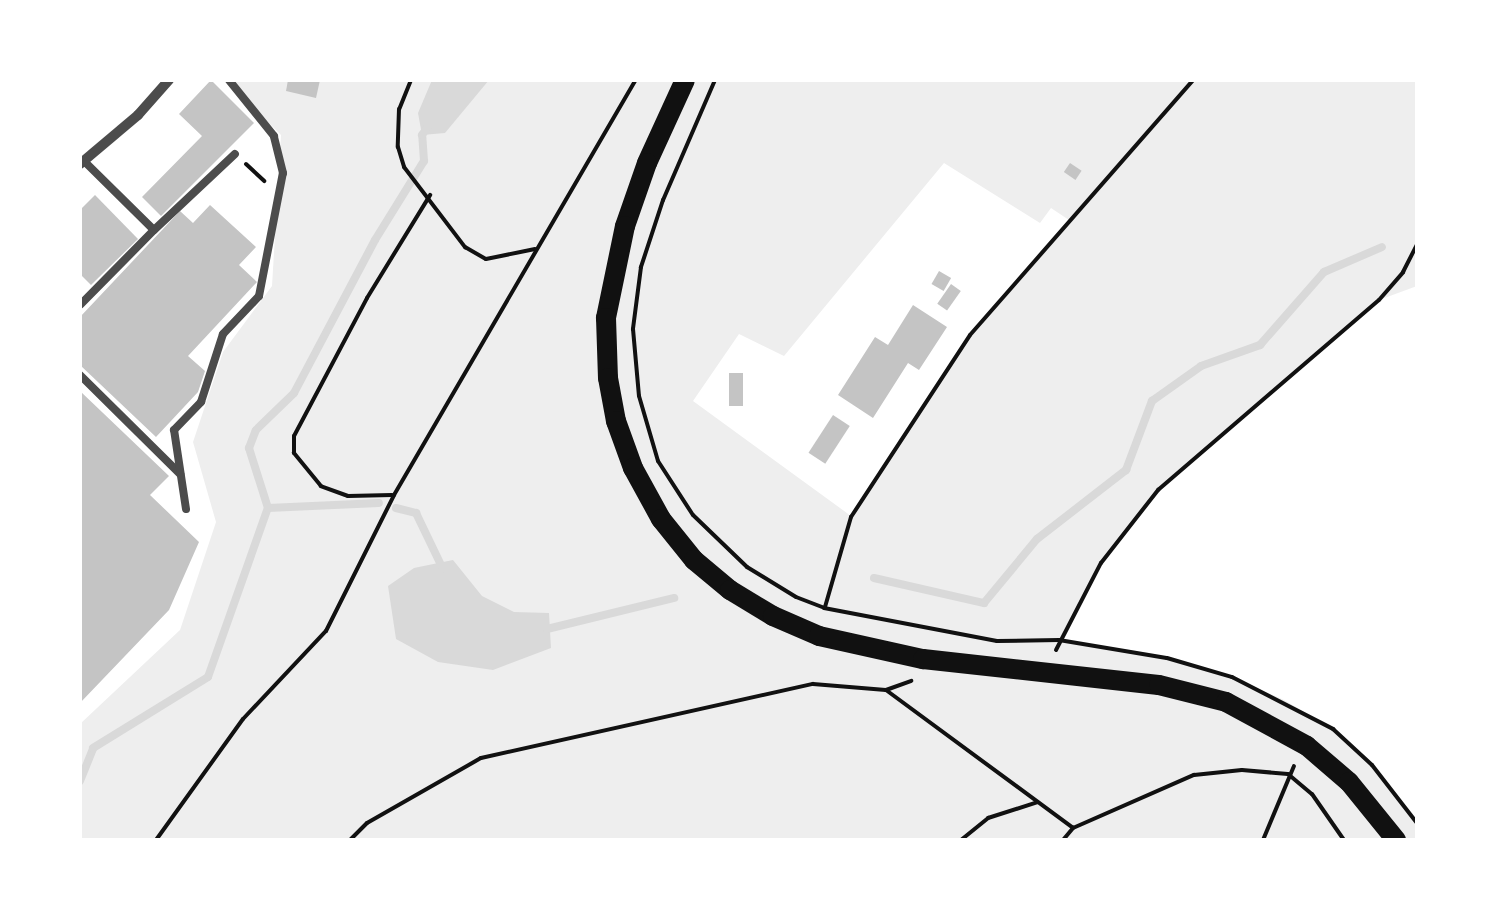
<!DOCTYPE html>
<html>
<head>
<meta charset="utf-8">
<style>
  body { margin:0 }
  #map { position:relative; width:1497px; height:920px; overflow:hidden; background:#fff; font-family:Signika,sans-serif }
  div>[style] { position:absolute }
  .green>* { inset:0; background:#eee }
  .water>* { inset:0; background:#d9d9d9 }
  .stream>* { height:8px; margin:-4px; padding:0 4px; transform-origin:4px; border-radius:4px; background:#d9d9d9 }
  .building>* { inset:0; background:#c4c4c4; transform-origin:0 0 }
  .path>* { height:4px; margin:-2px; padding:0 2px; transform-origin:2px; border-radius:2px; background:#111 }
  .service>* { height:8px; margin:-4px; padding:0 4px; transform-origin:4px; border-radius:4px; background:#4c4c4c }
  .minor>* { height:10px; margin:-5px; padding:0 5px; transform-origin:5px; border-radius:5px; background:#4c4c4c }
  .secondary>* { height:20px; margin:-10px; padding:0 10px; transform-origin:10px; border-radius:10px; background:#111 }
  span { translate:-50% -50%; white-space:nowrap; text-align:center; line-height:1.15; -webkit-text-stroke:8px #fff; paint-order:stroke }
  .frame { position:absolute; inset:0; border:82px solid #fff; pointer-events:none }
</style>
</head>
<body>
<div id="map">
  <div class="green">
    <i style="clip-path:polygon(evenodd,225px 80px,1417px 80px,1417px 286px,1379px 300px,1158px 490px,1101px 563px,1059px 640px,1167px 658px,1232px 677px,1284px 700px,1333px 729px,1372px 765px,1417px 823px,1417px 840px,80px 840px,80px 724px,180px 630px,216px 522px,193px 442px,223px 352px,272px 286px,281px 135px,225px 80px,944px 163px,1040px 223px,1051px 208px,1069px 220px,970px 335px,851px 516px,693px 401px,739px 334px,784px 356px,944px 163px)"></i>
  </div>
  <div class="water">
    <i style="clip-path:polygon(432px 80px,489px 80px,445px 133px,422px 135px,418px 113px)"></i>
    <i style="clip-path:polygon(453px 560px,482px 596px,514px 612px,549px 613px,551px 648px,493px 670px,438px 662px,396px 639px,388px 586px,414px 568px)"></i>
  </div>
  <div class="stream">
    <i style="left:268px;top:508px;width:111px;rotate:-2.6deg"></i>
    <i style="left:396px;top:508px;width:21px;rotate:14deg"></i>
    <i style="left:416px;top:513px;width:62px;rotate:64.3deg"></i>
    <i style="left:874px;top:578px;width:113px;rotate:12.8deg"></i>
    <i style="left:984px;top:603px;width:83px;rotate:-50.4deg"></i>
    <i style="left:1037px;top:539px;width:113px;rotate:-37.8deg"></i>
    <i style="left:1126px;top:470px;width:74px;rotate:-69.4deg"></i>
    <i style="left:1152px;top:401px;width:60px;rotate:-35.5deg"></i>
    <i style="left:1201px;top:366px;width:63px;rotate:-19.6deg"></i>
    <i style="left:1260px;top:345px;width:97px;rotate:-48.8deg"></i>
    <i style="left:1324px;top:272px;width:63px;rotate:-23.3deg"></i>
    <i style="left:547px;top:629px;width:131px;rotate:-13.7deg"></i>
    <i style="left:80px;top:781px;width:35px;rotate:-68deg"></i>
    <i style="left:93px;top:748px;width:135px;rotate:-31.7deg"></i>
    <i style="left:208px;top:677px;width:179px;rotate:-70.5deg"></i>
    <i style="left:268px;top:508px;width:63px;rotate:-107.6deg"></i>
    <i style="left:249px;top:448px;width:19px;rotate:-69deg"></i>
    <i style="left:256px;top:430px;width:53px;rotate:-44.2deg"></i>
    <i style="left:294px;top:393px;width:173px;rotate:-62.1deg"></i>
    <i style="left:375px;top:240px;width:93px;rotate:-58.2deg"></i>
    <i style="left:424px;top:161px;width:26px;rotate:-94deg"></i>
    <i style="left:422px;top:135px;width:9px;rotate:-54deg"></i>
  </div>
  <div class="building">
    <i style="clip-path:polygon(211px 80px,254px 123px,161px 216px,142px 197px,202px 136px,179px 114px)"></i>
    <i style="clip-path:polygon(288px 80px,320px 80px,316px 98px,286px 91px)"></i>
    <i style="left:1070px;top:163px;width:14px;height:11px;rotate:34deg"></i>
    <i style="clip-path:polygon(95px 195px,138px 239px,91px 285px,80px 274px,80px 210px)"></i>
    <i style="clip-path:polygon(210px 205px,256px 247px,239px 265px,257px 282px,188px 356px,205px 371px,198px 392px,156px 437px,80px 365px,80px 317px,180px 211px,193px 223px)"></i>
    <i style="left:939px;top:271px;width:14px;height:15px;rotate:30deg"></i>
    <i style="left:951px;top:284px;width:12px;height:24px;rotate:35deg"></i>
    <i style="clip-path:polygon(913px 305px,947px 327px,919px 370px,908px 363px,873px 418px,838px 395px,875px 337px,888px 345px)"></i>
    <i style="left:729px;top:373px;width:14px;height:33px"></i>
    <i style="clip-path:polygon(80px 391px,169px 476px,150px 495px,199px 542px,169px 610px,80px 703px)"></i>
    <i style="left:833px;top:415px;width:20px;height:45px;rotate:33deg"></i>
  </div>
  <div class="path">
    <i style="left:411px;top:80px;width:31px;rotate:112deg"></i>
    <i style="left:399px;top:109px;width:38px;rotate:92deg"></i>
    <i style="left:398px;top:147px;width:21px;rotate:73deg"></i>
    <i style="left:404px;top:167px;width:101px;rotate:52.7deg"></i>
    <i style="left:465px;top:247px;width:24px;rotate:30deg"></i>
    <i style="left:486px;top:259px;width:50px;rotate:-11.5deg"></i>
    <i style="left:715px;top:80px;width:131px;rotate:113.4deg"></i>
    <i style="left:663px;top:200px;width:71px;rotate:108.2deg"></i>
    <i style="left:641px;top:267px;width:63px;rotate:97.4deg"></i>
    <i style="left:633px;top:329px;width:67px;rotate:84.9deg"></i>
    <i style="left:639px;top:396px;width:68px;rotate:73.7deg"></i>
    <i style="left:658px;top:461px;width:64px;rotate:57.1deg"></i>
    <i style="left:693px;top:515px;width:75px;rotate:43.9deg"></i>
    <i style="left:747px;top:567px;width:57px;rotate:31.5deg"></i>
    <i style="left:796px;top:597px;width:30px;rotate:21deg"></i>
    <i style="left:824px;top:608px;width:176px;rotate:10.8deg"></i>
    <i style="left:997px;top:641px;width:62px;rotate:-0.9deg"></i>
    <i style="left:1059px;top:640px;width:109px;rotate:9.5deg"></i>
    <i style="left:1167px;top:658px;width:68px;rotate:16.3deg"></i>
    <i style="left:1232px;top:677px;width:114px;rotate:27.2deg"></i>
    <i style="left:1333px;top:729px;width:53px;rotate:42.7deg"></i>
    <i style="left:1372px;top:765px;width:73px;rotate:52.2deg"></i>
    <i style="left:246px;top:164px;width:25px;rotate:43deg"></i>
    <i style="left:392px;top:495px;width:44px;rotate:178.7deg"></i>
    <i style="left:348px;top:496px;width:29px;rotate:-160deg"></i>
    <i style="left:321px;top:486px;width:43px;rotate:-129.3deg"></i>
    <i style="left:294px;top:453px;width:17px;rotate:-90deg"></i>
    <i style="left:294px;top:436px;width:156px;rotate:-62.1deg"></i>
    <i style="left:367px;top:298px;width:121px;rotate:-58.5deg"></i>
    <i style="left:825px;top:607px;width:94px;rotate:-73.9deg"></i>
    <i style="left:851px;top:517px;width:217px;rotate:-56.8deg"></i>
    <i style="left:970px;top:335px;width:339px;rotate:-48.8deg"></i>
    <i style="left:1056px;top:650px;width:98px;rotate:-62.7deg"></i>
    <i style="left:1101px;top:563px;width:93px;rotate:-52deg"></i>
    <i style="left:1158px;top:490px;width:291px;rotate:-40.7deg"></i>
    <i style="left:1379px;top:300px;width:37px;rotate:-49deg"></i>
    <i style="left:1403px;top:272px;width:31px;rotate:-63deg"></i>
    <i style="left:886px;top:690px;width:232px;rotate:36.4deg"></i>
    <i style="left:156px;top:840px;width:149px;rotate:-54.3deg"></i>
    <i style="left:243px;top:719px;width:121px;rotate:-46.7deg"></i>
    <i style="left:326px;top:631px;width:152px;rotate:-63.4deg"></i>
    <i style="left:394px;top:495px;width:480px;rotate:-59.8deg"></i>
    <i style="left:350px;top:840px;width:24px;rotate:-45deg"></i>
    <i style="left:367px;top:823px;width:131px;rotate:-29.7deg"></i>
    <i style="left:481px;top:758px;width:340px;rotate:-12.6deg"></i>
    <i style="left:813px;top:684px;width:73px;rotate:4.7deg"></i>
    <i style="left:886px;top:690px;width:27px;rotate:-20deg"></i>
    <i style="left:961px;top:840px;width:35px;rotate:-39deg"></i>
    <i style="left:988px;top:818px;width:52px;rotate:-17.7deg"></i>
    <i style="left:1063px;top:840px;width:16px;rotate:-50deg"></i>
    <i style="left:1073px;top:828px;width:132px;rotate:-23.7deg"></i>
    <i style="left:1194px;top:775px;width:48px;rotate:-5.9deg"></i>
    <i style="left:1242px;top:770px;width:46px;rotate:5deg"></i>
    <i style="left:1288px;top:774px;width:31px;rotate:40deg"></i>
    <i style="left:1312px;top:794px;width:56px;rotate:55.2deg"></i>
    <i style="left:1263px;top:840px;width:80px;rotate:-67.3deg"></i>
  </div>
  <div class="service">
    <i style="left:84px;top:161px;width:98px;rotate:44.6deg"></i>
    <i style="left:154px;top:230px;width:111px;rotate:-43.2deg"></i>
    <i style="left:80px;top:305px;width:105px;rotate:-45.4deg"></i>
    <i style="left:80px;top:375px;width:141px;rotate:44.7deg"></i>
    <i style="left:186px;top:509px;width:80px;rotate:-98.6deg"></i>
    <i style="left:174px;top:430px;width:39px;rotate:-46deg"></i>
    <i style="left:201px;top:402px;width:71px;rotate:-72.1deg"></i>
    <i style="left:223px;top:334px;width:52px;rotate:-46.5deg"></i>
    <i style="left:259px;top:296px;width:125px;rotate:-79deg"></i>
    <i style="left:283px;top:173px;width:38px;rotate:-104deg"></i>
    <i style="left:274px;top:136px;width:72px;rotate:-128.8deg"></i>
  </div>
  <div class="minor">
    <i style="left:80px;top:164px;width:76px;rotate:-40.2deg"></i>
    <i style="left:138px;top:115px;width:47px;rotate:-48.5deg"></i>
  </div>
  <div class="secondary">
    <i style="left:685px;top:80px;width:91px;rotate:114.6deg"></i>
    <i style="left:647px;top:163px;width:67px;rotate:109.2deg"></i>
    <i style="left:625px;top:226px;width:94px;rotate:101.7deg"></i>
    <i style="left:606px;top:318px;width:60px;rotate:88.1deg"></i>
    <i style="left:608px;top:378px;width:44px;rotate:79.5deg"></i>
    <i style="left:616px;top:421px;width:50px;rotate:70.1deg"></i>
    <i style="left:633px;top:468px;width:58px;rotate:61.2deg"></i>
    <i style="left:661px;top:519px;width:53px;rotate:51.2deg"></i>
    <i style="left:694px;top:560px;width:47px;rotate:39.8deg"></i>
    <i style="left:730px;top:590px;width:50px;rotate:31.2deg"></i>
    <i style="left:773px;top:616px;width:50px;rotate:23.5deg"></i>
    <i style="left:819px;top:636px;width:107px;rotate:12.5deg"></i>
    <i style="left:923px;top:659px;width:237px;rotate:6.3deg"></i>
    <i style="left:1159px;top:685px;width:69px;rotate:14.2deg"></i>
    <i style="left:1226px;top:702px;width:92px;rotate:28.5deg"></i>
    <i style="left:1307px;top:746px;width:55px;rotate:40.6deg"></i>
    <i style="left:1349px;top:782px;width:75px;rotate:51deg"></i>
  </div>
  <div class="frame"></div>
</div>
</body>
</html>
